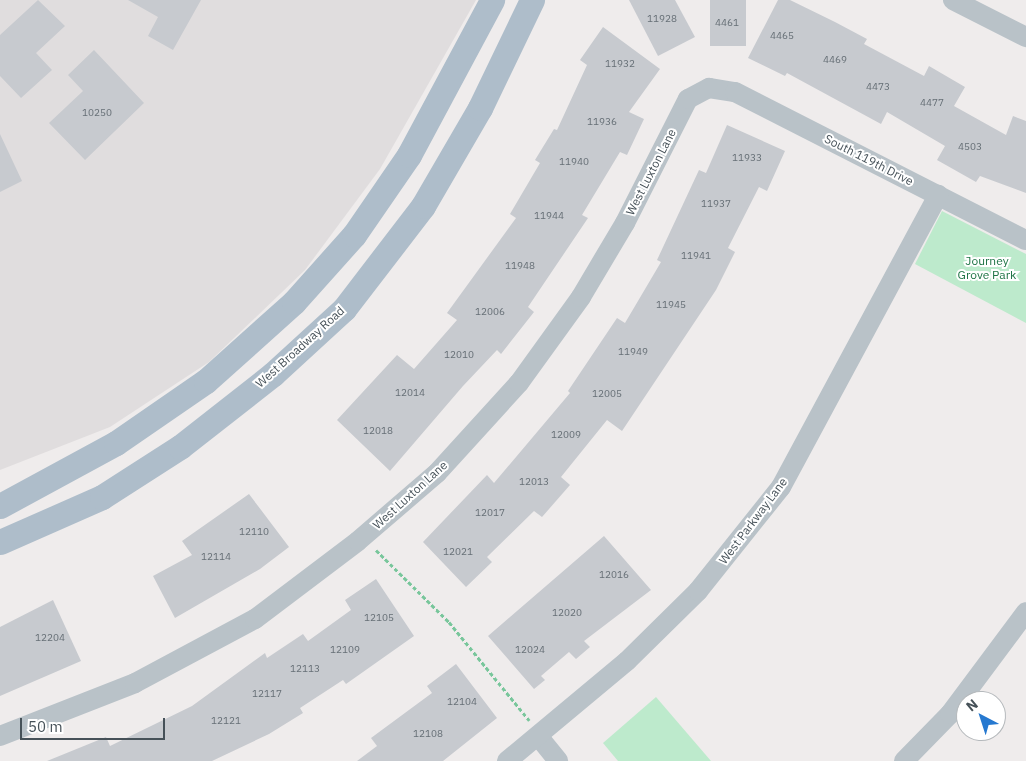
<!DOCTYPE html>
<html>
<head>
<meta charset="utf-8">
<style>
  body { margin:0 }
  #map { position:relative; width:1026px; height:761px; overflow:hidden; background:#efecec; font-family:"IBM Plex Sans",sans-serif }
  div>[style] { position:absolute }
  .education>* { inset:0; background:#e0ddde }
  .green>* { inset:0; background:#bdeacc }
  .building>* { inset:0; background:#c7cacf; transform-origin:0 0 }
  .path>* { height:3px; margin-top:-1.5px; transform-origin:0; background:repeating-linear-gradient(90deg,#78c69b 0 4px,transparent 0 6.5px) }
  .minor>* { height:20px; margin:-10px; padding:0 10px; transform-origin:10px; border-radius:10px; background:#b9c2c8 }
  .major>* { height:25px; margin:-12.5px; padding:0 12.5px; transform-origin:12.5px; border-radius:12.5px; background:#aebdca }
  span { translate:-50% -50%; white-space:nowrap; text-align:center; line-height:1.15; -webkit-text-stroke:4px #fff; paint-order:stroke }
  .number-label { font-size:10px; color:#666f76 }
  .number-label span { -webkit-text-stroke-width:0 }
  .street-label { font-size:12px; color:#465158 }
  .park-label { font-size:12px; color:#1d7344 }
  .north { position:absolute; left:956px; top:691px; width:50px; height:50px; box-sizing:border-box; background:#fff; border:1px solid #b5b9bc; border-radius:50%; rotate:320deg; font-size:14px; font-weight:700; line-height:20px; text-align:center; color:#465158 }
  .north::after { content:''; display:block; margin:auto; width:18px; height:22px; background:#2679d0; clip-path:polygon(50% 0,100% 100%,50% 72%,0 100%) }
  .scale { position:absolute; left:20px; top:718px; width:145px; height:22px; box-sizing:border-box; border:2px solid #465158; border-top:0; padding-left:6px; font-size:15px; line-height:18px; white-space:nowrap; color:#465158; -webkit-text-stroke:4px #fff; paint-order:stroke }
</style>
</head>
<body>
<div id="map">
  <div class="education">
    <i style="clip-path:polygon(0 0,476px 0,380px 169px,305px 270px,209px 362px,110px 427px,0 470px)"></i>
  </div>
  <div class="green">
    <i style="clip-path:polygon(942px 211px,1026px 254px,1026px 323px,915px 264px)"></i>
    <i style="clip-path:polygon(656px 697px,711px 761px,618px 761px,603px 743px)"></i>
  </div>
  <div class="building">
    <i style="clip-path:polygon(38px 0,65px 26px,36px 53px,52px 70px,21px 98px,0 76px,0 35px)"></i>
    <i style="clip-path:polygon(128px 0,201px 0,173px 50px,148px 36px,158px 17px)"></i>
    <i style="clip-path:polygon(629px 0,675px 0,695px 37px,658px 56px)"></i>
    <i style="left:710px;top:0;width:36px;height:46px"></i>
    <i style="clip-path:polygon(778px 0,790px 0,835px 22px,867px 39px,864px 44px,924px 76px,929px 66px,965px 87px,954px 106px,1006px 135px,1013px 116px,1026px 121px,1026px 193px,980px 176px,976px 182px,937px 160px,945px 146px,887px 112px,881px 124px,787px 73px,785px 76px,748px 58px)"></i>
    <i style="clip-path:polygon(603px 27px,660px 69px,629px 112px,644px 119px,627px 155px,620px 152px,582px 215px,588px 218px,528px 307px,534px 312px,501px 354px,497px 350px,463px 386px,390px 471px,337px 420px,397px 355px,414px 369px,457px 320px,447px 313px,516px 218px,510px 214px,540px 163px,535px 160px,554px 129px,557px 130px,587px 65px,580px 60px)"></i>
    <i style="clip-path:polygon(94px 50px,144px 103px,85px 160px,49px 123px,83px 91px,68px 75px)"></i>
    <i style="clip-path:polygon(727px 125px,785px 151px,767px 191px,759px 187px,728px 248px,735px 252px,716px 290px,622px 431px,607px 420px,561px 477px,570px 485px,542px 517px,534px 511px,487px 557px,492px 562px,466px 587px,423px 542px,487px 475px,494px 483px,570px 393px,568px 391px,617px 318px,625px 323px,661px 262px,657px 260px,699px 170px,706px 173px)"></i>
    <i style="clip-path:polygon(0 134px,22px 181px,0 192px)"></i>
    <i style="clip-path:polygon(249px 494px,289px 547px,260px 569px,175px 618px,153px 576px,192px 555px,182px 541px)"></i>
    <i style="clip-path:polygon(604px 536px,651px 590px,584px 641px,590px 647px,576px 659px,569px 652px,541px 676px,545px 680px,534px 689px,488px 636px)"></i>
    <i style="clip-path:polygon(376px 579px,414px 636px,346px 684px,343px 680px,300px 708px,303px 713px,269px 734px,212px 761px,47px 761px,106px 737px,110px 746px,192px 706px,265px 653px,267px 658px,303px 634px,308px 641px,351px 610px,345px 600px)"></i>
    <i style="clip-path:polygon(53px 600px,81px 661px,0 696px,0 627px)"></i>
    <i style="clip-path:polygon(456px 664px,497px 718px,443px 761px,357px 761px,377px 746px,371px 738px,432px 693px,427px 686px)"></i>
  </div>
  <div class="path">
    <i style="left:376px;top:550px;width:103px;rotate:44.6deg"></i>
    <i style="left:449px;top:622px;width:127px;rotate:50.8deg"></i>
  </div>
  <div class="minor">
    <i style="left:953px;top:0;width:82px;rotate:26.9deg"></i>
    <i style="left:0;top:736px;width:145px;rotate:-21.4deg"></i>
    <i style="left:135px;top:683px;width:136px;rotate:-28.1deg"></i>
    <i style="left:255px;top:619px;width:129px;rotate:-37.1deg"></i>
    <i style="left:358px;top:541px;width:104px;rotate:-40.7deg"></i>
    <i style="left:437px;top:473px;width:122px;rotate:-47.7deg"></i>
    <i style="left:519px;top:383px;width:106px;rotate:-54.2deg"></i>
    <i style="left:581px;top:297px;width:86px;rotate:-59.3deg"></i>
    <i style="left:625px;top:223px;width:139px;rotate:-63.1deg"></i>
    <i style="left:688px;top:99px;width:24px;rotate:-28deg"></i>
    <i style="left:709px;top:88px;width:26px;rotate:9deg"></i>
    <i style="left:735px;top:92px;width:326px;rotate:27deg"></i>
    <i style="left:538px;top:736px;width:32px;rotate:51deg"></i>
    <i style="left:507px;top:761px;width:156px;rotate:-39.8deg"></i>
    <i style="left:627px;top:661px;width:100px;rotate:-44.6deg"></i>
    <i style="left:698px;top:591px;width:133px;rotate:-51.4deg"></i>
    <i style="left:781px;top:487px;width:332px;rotate:-61.7deg"></i>
    <i style="left:904px;top:761px;width:66px;rotate:-45.6deg"></i>
    <i style="left:950px;top:714px;width:127px;rotate:-53.3deg"></i>
  </div>
  <div class="major">
    <i style="left:0;top:506px;width:132px;rotate:-28.5deg"></i>
    <i style="left:116px;top:443px;width:109px;rotate:-34.6deg"></i>
    <i style="left:206px;top:381px;width:118px;rotate:-41.9deg"></i>
    <i style="left:294px;top:302px;width:90px;rotate:-48.2deg"></i>
    <i style="left:354px;top:235px;width:97px;rotate:-55.5deg"></i>
    <i style="left:409px;top:155px;width:176px;rotate:-61.8deg"></i>
    <i style="left:0;top:542px;width:111px;rotate:-23.8deg"></i>
    <i style="left:102px;top:497px;width:93px;rotate:-32.7deg"></i>
    <i style="left:180px;top:447px;width:118px;rotate:-38.1deg"></i>
    <i style="left:273px;top:374px;width:96px;rotate:-42.5deg"></i>
    <i style="left:344px;top:309px;width:130px;rotate:-52.5deg"></i>
    <i style="left:423px;top:206px;width:113px;rotate:-59.8deg"></i>
    <i style="left:480px;top:108px;width:120px;rotate:-64.3deg"></i>
  </div>
  <div class="number-label">
    <span style="left:662px;top:19px">11928</span>
    <span style="left:727px;top:23px">4461</span>
    <span style="left:782px;top:36px">4465</span>
    <span style="left:835px;top:60px">4469</span>
    <span style="left:620px;top:64px">11932</span>
    <span style="left:878px;top:87px">4473</span>
    <span style="left:932px;top:103px">4477</span>
    <span style="left:97px;top:113px">10250</span>
    <span style="left:602px;top:122px">11936</span>
    <span style="left:970px;top:147px">4503</span>
    <span style="left:747px;top:158px">11933</span>
    <span style="left:574px;top:162px">11940</span>
    <span style="left:716px;top:204px">11937</span>
    <span style="left:549px;top:216px">11944</span>
    <span style="left:696px;top:256px">11941</span>
    <span style="left:520px;top:266px">11948</span>
    <span style="left:671px;top:305px">11945</span>
    <span style="left:490px;top:312px">12006</span>
    <span style="left:633px;top:352px">11949</span>
    <span style="left:459px;top:355px">12010</span>
    <span style="left:410px;top:393px">12014</span>
    <span style="left:607px;top:394px">12005</span>
    <span style="left:378px;top:431px">12018</span>
    <span style="left:566px;top:435px">12009</span>
    <span style="left:534px;top:482px">12013</span>
    <span style="left:490px;top:513px">12017</span>
    <span style="left:254px;top:532px">12110</span>
    <span style="left:458px;top:552px">12021</span>
    <span style="left:216px;top:557px">12114</span>
    <span style="left:614px;top:575px">12016</span>
    <span style="left:567px;top:613px">12020</span>
    <span style="left:379px;top:618px">12105</span>
    <span style="left:50px;top:638px">12204</span>
    <span style="left:345px;top:650px">12109</span>
    <span style="left:530px;top:650px">12024</span>
    <span style="left:305px;top:669px">12113</span>
    <span style="left:267px;top:694px">12117</span>
    <span style="left:462px;top:702px">12104</span>
    <span style="left:226px;top:721px">12121</span>
    <span style="left:428px;top:734px">12108</span>
  </div>
  <div class="street-label">
    <span style="left:869px;top:160px;rotate:27deg">South 119th Drive</span>
    <span style="left:651px;top:172px;rotate:-63deg">West Luxton Lane</span>
    <span style="left:300px;top:347px;rotate:-42deg">West Broadway Road</span>
    <span style="left:410px;top:495px;rotate:-42deg">West Luxton Lane</span>
    <span style="left:753px;top:521px;rotate:-53deg">West Parkway Lane</span>
  </div>
  <div class="park-label">
    <span style="left:987px;top:268px">Journey<br>Grove Park</span>
  </div>
  <div class="north">N</div>
  <div class="scale">50 m</div>
</div>
</body>
</html>
